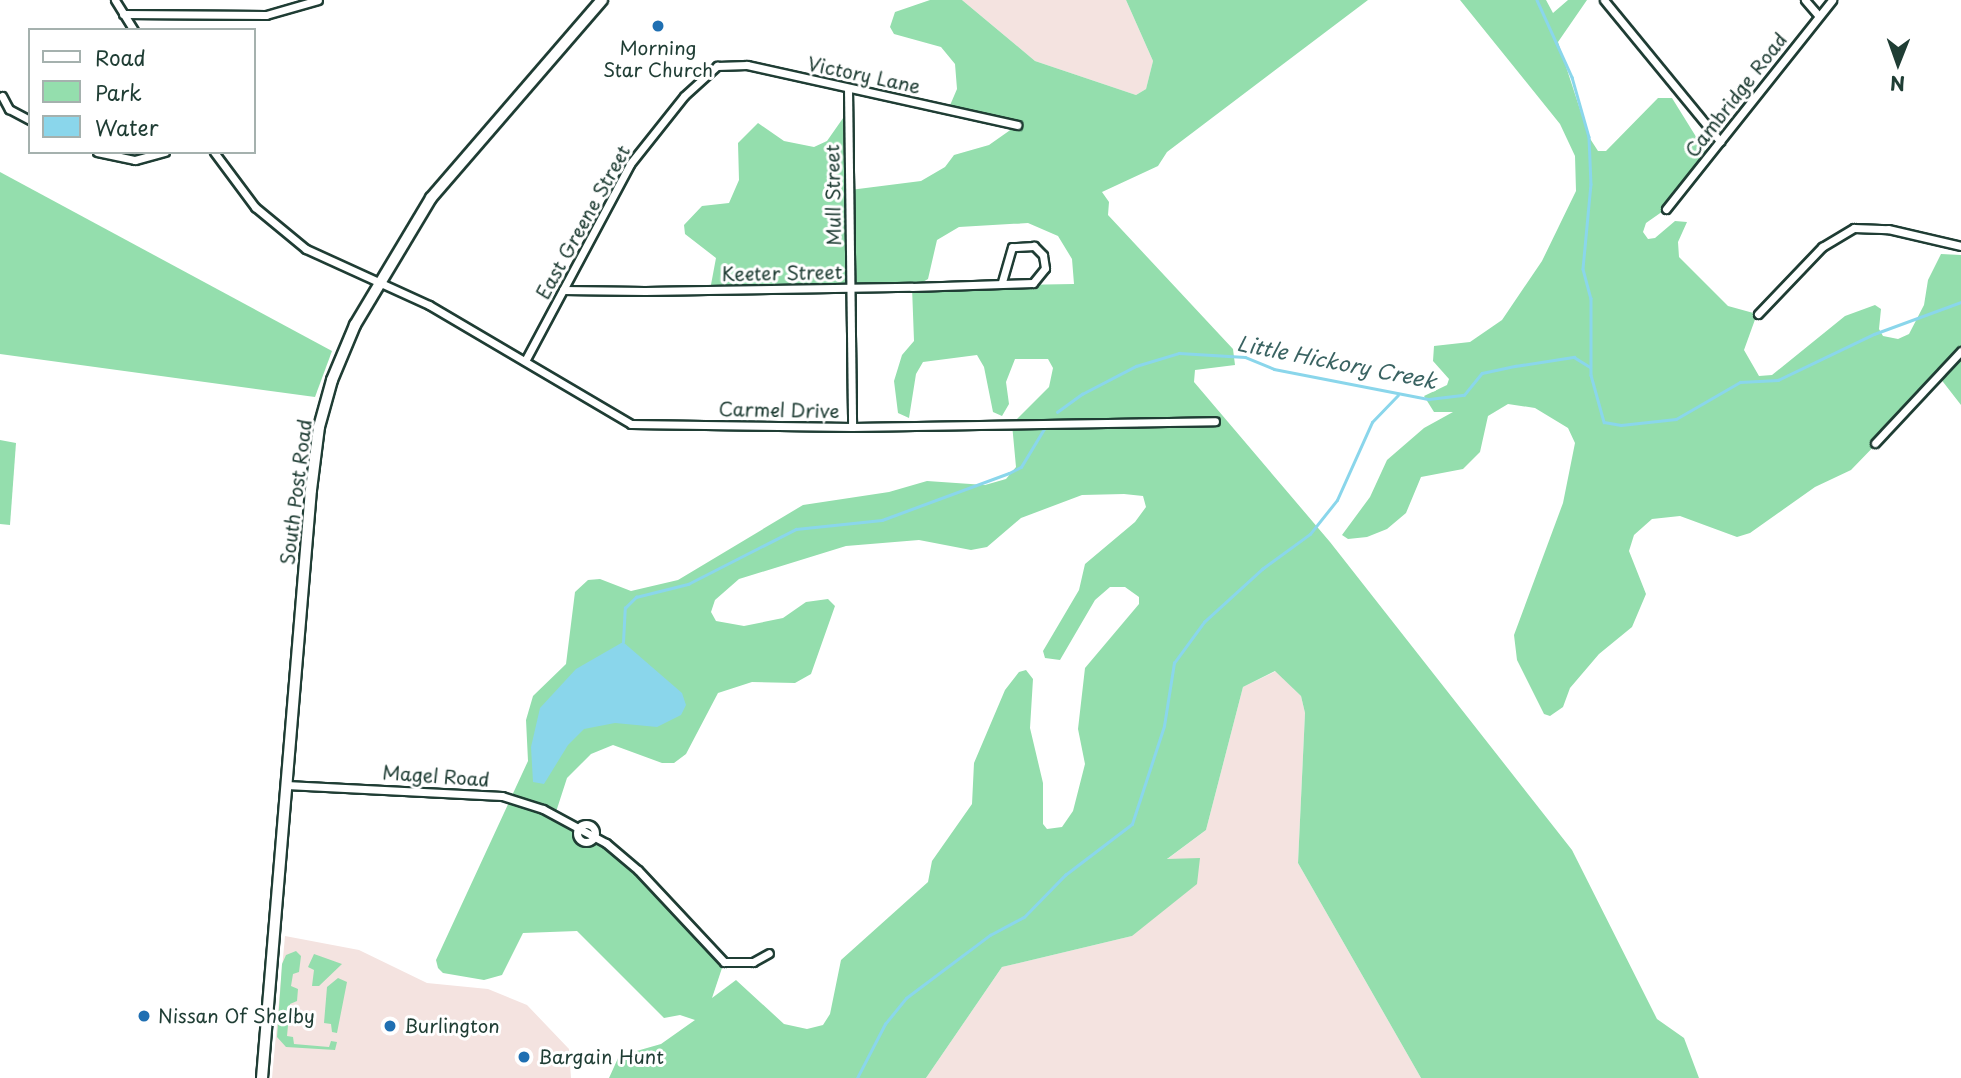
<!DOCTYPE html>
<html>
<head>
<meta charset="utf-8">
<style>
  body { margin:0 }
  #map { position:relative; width:1961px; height:1078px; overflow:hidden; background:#fff; font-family:"Playpen Sans",sans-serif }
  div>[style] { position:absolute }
  .built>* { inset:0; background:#f4e3e0 }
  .green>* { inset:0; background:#94dead }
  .water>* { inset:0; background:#8ad6eb }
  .stream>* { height:2.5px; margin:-1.25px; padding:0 1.25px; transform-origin:1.25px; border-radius:1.25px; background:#8ad6eb }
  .roads { filter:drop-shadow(2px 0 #1f3d34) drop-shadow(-2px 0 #1f3d34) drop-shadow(0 2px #1f3d34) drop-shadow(0 -2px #1f3d34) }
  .street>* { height:7px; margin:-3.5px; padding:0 3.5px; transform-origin:3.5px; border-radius:3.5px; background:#fff }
  .street>.ring { margin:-3.5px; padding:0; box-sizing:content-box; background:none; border:7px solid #fff; border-radius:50% }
  .secondary>* { height:10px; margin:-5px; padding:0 5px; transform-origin:5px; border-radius:5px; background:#fff }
  .dots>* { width:19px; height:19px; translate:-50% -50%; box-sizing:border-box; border:4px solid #fff; border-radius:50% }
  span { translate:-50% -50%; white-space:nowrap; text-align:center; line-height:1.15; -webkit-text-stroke:6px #fff; paint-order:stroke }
  .poi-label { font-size:19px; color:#1f3d34 }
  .left { translate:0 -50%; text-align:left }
  .street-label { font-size:19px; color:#1f3d34 }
  .water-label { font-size:21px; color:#3a6362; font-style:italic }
  .legend { position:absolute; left:28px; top:28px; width:228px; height:126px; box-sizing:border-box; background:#fff; border:2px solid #a5b1ae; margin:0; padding:9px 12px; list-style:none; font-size:21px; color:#1f3d34 }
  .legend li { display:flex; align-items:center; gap:14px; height:35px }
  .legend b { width:35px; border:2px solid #a5b1ae }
  .north { position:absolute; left:1863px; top:28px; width:70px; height:70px; -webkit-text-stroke:5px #fff; paint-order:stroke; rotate:181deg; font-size:19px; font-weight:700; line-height:28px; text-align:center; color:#1f3d34 }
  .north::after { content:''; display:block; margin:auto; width:24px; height:32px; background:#1f3d34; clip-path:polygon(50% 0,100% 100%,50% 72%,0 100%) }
</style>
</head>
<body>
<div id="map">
  <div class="built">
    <i style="clip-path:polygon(962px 0,1126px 0,1153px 61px,1146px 89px,1136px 95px,1035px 61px)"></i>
    <i style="clip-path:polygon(1276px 671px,1301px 696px,1305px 713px,1298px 863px,1421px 1078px,926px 1078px,1002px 967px,1132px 936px,1166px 860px,1206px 830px,1243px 687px)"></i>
    <i style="clip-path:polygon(285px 936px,359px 950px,427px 983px,488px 989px,527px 1005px,569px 1049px,571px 1078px,272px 1078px)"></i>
  </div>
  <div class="green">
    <i style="clip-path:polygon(evenodd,930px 0,962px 0,1035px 61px,1136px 95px,1146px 89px,1153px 61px,1126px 0,1368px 0,1167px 152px,1158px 166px,1102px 192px,1109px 202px,1108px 215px,1233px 349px,1235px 365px,1195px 370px,1194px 382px,1330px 542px,1572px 850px,1657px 1019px,1684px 1038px,1699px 1078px,1421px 1078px,1298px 863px,1305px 713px,1301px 696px,1275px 671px,1243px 687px,1206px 830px,1167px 859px,1200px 858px,1197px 884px,1132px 936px,1002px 967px,926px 1078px,609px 1078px,619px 1056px,661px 1044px,695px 1020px,680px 1015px,664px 1018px,577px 931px,523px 933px,502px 975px,484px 980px,443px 973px,438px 968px,436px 960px,528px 761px,526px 720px,533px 696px,566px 664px,575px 592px,588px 580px,600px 579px,631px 591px,678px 580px,803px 505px,889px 492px,927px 481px,985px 485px,1006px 479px,1016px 467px,1012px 424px,1049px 387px,1053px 368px,1048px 359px,1015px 359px,1006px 382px,1009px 404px,1002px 416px,993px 412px,984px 367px,977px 355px,923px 362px,916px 374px,909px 418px,898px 413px,894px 381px,902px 355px,914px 341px,912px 287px,1074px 284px,1072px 259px,1058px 236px,1028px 223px,959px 227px,937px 240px,928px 279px,921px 283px,710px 290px,716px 258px,685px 234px,684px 225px,702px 206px,729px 203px,739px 180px,738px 143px,758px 123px,784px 141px,814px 147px,827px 141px,848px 111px,850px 190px,921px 181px,945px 167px,954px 155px,989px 145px,1016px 126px,948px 110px,957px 89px,955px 64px,941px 47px,894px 34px,890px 27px,895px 12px,930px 0,1124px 494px,1143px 496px,1146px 507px,1135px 522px,1085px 564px,1079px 590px,1043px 651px,1045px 658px,1060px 660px,1095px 600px,1110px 587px,1125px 587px,1139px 597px,1139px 604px,1085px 668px,1078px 729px,1085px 764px,1073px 811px,1062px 827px,1047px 829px,1043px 824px,1043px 783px,1030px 728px,1033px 679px,1026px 670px,1019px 672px,1005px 690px,974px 763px,972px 804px,932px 861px,928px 882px,841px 960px,830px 1014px,823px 1025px,807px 1029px,784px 1024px,736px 980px,712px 998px,724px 962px,638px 870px,606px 843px,555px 815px,567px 778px,591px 754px,613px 745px,662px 763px,674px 763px,686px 754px,718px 693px,752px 682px,795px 683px,811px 674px,835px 606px,828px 599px,806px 602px,783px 618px,744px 626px,716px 621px,711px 612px,715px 600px,739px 579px,846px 546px,919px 540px,971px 550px,987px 547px,1021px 518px,1082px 495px,1124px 494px)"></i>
    <i style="clip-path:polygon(1460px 0,1546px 0,1553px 13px,1568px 0,1587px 0,1558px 42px,1589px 137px,1598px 151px,1606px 151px,1658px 98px,1672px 98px,1708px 156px,1666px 209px,1646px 223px,1643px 232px,1648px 239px,1655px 238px,1675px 221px,1687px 222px,1678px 242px,1679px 257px,1728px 306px,1757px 314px,1744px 350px,1759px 376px,1772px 375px,1845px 316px,1875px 305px,1881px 309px,1879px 329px,1883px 336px,1898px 339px,1909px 334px,1924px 305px,1928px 280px,1941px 254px,1961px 255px,1961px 405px,1940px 378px,1851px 470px,1815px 487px,1750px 533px,1737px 537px,1680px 516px,1652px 519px,1634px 535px,1629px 551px,1646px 594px,1632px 627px,1599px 654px,1570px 688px,1563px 707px,1550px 716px,1544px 714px,1517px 660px,1514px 635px,1563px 503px,1575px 443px,1568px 428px,1535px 408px,1508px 404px,1488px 416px,1480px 452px,1463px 469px,1421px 477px,1406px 513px,1387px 529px,1367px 537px,1348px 539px,1342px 535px,1370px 497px,1387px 460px,1424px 428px,1453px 412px,1434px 412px,1424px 396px,1447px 385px,1449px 379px,1433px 361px,1434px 346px,1470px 342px,1502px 320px,1542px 261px,1576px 191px,1575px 156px,1560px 124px)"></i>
    <i style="clip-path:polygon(0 172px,332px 351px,315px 397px,0 354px)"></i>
    <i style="clip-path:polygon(0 440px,16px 443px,10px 525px,0 524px)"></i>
    <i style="clip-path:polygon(296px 951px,301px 956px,299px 972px,293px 974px,291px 986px,298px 989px,297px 1001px,290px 1004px,287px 1036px,293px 1037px,294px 1044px,329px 1047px,331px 1041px,337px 1042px,335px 1050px,286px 1047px,277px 1037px,282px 964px,286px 955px)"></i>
    <i style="clip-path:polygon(314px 954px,342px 964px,319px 986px,312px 986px,314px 970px,308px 967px)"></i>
    <i style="clip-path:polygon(338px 978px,347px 982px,337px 1033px,332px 1032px,331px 1024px,324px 1023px,327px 987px)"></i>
  </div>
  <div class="water">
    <i style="clip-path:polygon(623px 642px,682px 693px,686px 705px,681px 715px,657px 727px,615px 723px,584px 729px,568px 745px,544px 784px,533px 782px,531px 747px,540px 708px,576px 669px)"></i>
  </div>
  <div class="stream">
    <i style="left:1537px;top:0;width:85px;rotate:65.6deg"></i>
    <i style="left:1572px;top:77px;width:62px;rotate:74.2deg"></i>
    <i style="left:1589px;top:137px;width:47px;rotate:87.6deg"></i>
    <i style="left:1591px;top:184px;width:85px;rotate:95.4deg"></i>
    <i style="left:1583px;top:269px;width:30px;rotate:75deg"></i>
    <i style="left:1591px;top:298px;width:77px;rotate:90deg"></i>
    <i style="left:1591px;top:375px;width:49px;rotate:74.5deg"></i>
    <i style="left:1604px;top:422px;width:17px;rotate:10deg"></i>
    <i style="left:1621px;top:425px;width:55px;rotate:-6.2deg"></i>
    <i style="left:1676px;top:419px;width:74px;rotate:-30deg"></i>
    <i style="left:1740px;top:382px;width:38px;rotate:-3deg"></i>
    <i style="left:1778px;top:380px;width:106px;rotate:-25.6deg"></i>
    <i style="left:1874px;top:334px;width:93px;rotate:-20.2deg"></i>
    <i style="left:1057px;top:412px;width:31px;rotate:-36deg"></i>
    <i style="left:1082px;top:394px;width:61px;rotate:-27.4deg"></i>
    <i style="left:1136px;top:366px;width:45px;rotate:-16.8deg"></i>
    <i style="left:1179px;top:353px;width:66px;rotate:3.5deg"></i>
    <i style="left:1245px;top:357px;width:31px;rotate:22deg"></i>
    <i style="left:1274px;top:369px;width:158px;rotate:11deg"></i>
    <i style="left:1429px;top:399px;width:35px;rotate:-7deg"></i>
    <i style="left:1464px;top:395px;width:28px;rotate:-51deg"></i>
    <i style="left:1482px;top:373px;width:34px;rotate:-12deg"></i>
    <i style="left:1515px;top:366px;width:60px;rotate:-8.7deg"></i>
    <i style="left:1574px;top:357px;width:19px;rotate:32deg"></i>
    <i style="left:623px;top:642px;width:34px;rotate:-87deg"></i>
    <i style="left:625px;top:608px;width:16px;rotate:-45deg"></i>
    <i style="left:636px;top:597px;width:54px;rotate:-14deg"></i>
    <i style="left:688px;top:584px;width:121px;rotate:-27deg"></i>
    <i style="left:796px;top:529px;width:86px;rotate:-6deg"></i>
    <i style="left:882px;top:520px;width:135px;rotate:-20.3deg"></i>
    <i style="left:1009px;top:473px;width:13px;rotate:-27deg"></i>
    <i style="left:1021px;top:467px;width:44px;rotate:-58.8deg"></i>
    <i style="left:857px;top:1078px;width:61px;rotate:-62.6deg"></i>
    <i style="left:885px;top:1024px;width:33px;rotate:-51deg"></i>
    <i style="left:906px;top:998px;width:105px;rotate:-36.9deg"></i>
    <i style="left:990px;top:935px;width:38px;rotate:-28deg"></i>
    <i style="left:1024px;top:917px;width:59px;rotate:-45.7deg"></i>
    <i style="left:1065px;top:875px;width:84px;rotate:-37.3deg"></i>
    <i style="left:1132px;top:824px;width:103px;rotate:-71.9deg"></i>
    <i style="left:1164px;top:726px;width:64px;rotate:-81deg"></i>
    <i style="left:1174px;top:663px;width:51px;rotate:-53.8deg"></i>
    <i style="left:1204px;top:622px;width:79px;rotate:-42.4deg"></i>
    <i style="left:1262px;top:569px;width:59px;rotate:-36.1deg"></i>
    <i style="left:1310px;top:534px;width:43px;rotate:-51.5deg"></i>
    <i style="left:1337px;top:500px;width:85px;rotate:-65.8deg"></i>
    <i style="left:1372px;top:422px;width:37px;rotate:-46deg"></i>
  </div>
  <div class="roads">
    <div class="street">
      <i style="left:115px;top:0;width:36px;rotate:58deg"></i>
      <i style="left:1604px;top:0;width:183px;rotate:50.6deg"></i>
      <i style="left:1805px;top:0;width:21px;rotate:49deg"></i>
      <i style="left:123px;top:14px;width:143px;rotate:0.4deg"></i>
      <i style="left:266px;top:15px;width:54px;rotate:-16.1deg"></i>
      <i style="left:848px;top:88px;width:339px;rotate:89.3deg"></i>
      <i style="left:2px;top:96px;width:15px;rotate:62deg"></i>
      <i style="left:9px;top:109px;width:24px;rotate:28deg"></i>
      <i style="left:97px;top:152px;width:39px;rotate:12deg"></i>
      <i style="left:135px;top:160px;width:31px;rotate:-15deg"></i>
      <i style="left:214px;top:152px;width:69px;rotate:53.3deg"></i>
      <i style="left:255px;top:207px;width:66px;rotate:39.5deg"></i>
      <i style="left:306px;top:249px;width:135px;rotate:24.5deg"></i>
      <i style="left:429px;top:305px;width:234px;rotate:30.5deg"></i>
      <i style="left:631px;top:424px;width:221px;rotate:0.8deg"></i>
      <i style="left:852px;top:427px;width:363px;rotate:-0.9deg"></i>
      <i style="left:1666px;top:209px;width:267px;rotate:-51.5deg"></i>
      <i style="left:563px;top:290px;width:82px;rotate:0.7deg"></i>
      <i style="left:645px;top:291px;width:267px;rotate:-0.9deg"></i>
      <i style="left:912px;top:287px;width:121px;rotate:-1.9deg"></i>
      <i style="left:1033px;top:283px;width:19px;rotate:-51deg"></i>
      <i style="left:1045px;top:268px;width:13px;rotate:-99deg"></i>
      <i style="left:1043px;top:255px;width:13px;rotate:-135deg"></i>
      <i style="left:1034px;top:246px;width:22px;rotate:177deg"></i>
      <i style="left:1012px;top:247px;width:37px;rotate:106deg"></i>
      <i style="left:1758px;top:314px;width:93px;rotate:-46.3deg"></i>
      <i style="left:1822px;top:247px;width:37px;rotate:-31deg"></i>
      <i style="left:1854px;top:228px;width:34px;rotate:2deg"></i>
      <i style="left:1888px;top:229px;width:75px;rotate:13.1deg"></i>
      <i style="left:525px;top:361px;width:223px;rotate:-61.9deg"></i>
      <i style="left:630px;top:164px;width:87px;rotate:-51.5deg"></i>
      <i style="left:684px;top:96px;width:45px;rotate:-42.3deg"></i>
      <i style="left:717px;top:66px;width:30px;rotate:-2deg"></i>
      <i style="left:747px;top:65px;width:277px;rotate:12.5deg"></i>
      <i style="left:1875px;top:443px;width:126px;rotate:-46.9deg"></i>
      <i style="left:286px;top:785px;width:216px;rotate:2.9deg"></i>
      <i style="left:502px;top:796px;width:43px;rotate:17.6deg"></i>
      <i style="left:543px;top:809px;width:72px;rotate:28.4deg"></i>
      <i style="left:606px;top:843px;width:42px;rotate:40.2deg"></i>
      <i style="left:638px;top:870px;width:126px;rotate:46.9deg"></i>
      <i style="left:724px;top:962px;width:29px"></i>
      <i style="left:753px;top:962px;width:18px;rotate:-29deg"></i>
      <i class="ring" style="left:577px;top:824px;width:11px;height:11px"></i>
    </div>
    <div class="secondary">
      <i style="left:262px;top:1078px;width:590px;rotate:-85.24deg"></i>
      <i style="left:311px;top:490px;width:64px;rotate:-82.8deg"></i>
      <i style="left:319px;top:427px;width:49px;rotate:-74.5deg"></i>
      <i style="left:332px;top:380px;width:60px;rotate:-67.3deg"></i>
      <i style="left:355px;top:325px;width:148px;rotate:-59.1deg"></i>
      <i style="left:431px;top:198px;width:262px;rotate:-49.2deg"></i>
    </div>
  </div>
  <div class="dots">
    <i style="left:658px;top:26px;background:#1f6fb2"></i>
    <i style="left:144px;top:1016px;background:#1f6fb2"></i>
    <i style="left:390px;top:1026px;background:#1f6fb2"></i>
    <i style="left:524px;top:1057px;background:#1f6fb2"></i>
  </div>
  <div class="poi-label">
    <span style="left:658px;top:59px">Morning<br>Star Church</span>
    <span class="left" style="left:158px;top:1016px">Nissan Of Shelby</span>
    <span class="left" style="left:404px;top:1026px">Burlington</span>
    <span class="left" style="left:538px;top:1057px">Bargain Hunt</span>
  </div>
  <div class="street-label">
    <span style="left:864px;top:75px;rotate:12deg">Victory Lane</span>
    <span style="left:1736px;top:95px;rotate:-52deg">Cambridge Road</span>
    <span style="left:833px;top:195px;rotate:-91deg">Mull Street</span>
    <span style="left:583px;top:222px;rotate:-61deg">East Greene Street</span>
    <span style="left:782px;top:273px;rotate:-1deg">Keeter Street</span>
    <span style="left:779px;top:410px;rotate:1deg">Carmel Drive</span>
    <span style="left:296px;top:492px;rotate:-83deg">South Post Road</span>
    <span style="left:436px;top:776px;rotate:4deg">Magel Road</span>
  </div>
  <div class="water-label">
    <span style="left:1337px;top:361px;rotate:11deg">Little Hickory Creek</span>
  </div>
  <ul class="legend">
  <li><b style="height:9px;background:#fff"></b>Road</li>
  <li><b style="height:19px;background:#94dead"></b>Park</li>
  <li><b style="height:19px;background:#8ad6eb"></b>Water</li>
  </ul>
  <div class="north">N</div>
</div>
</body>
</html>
